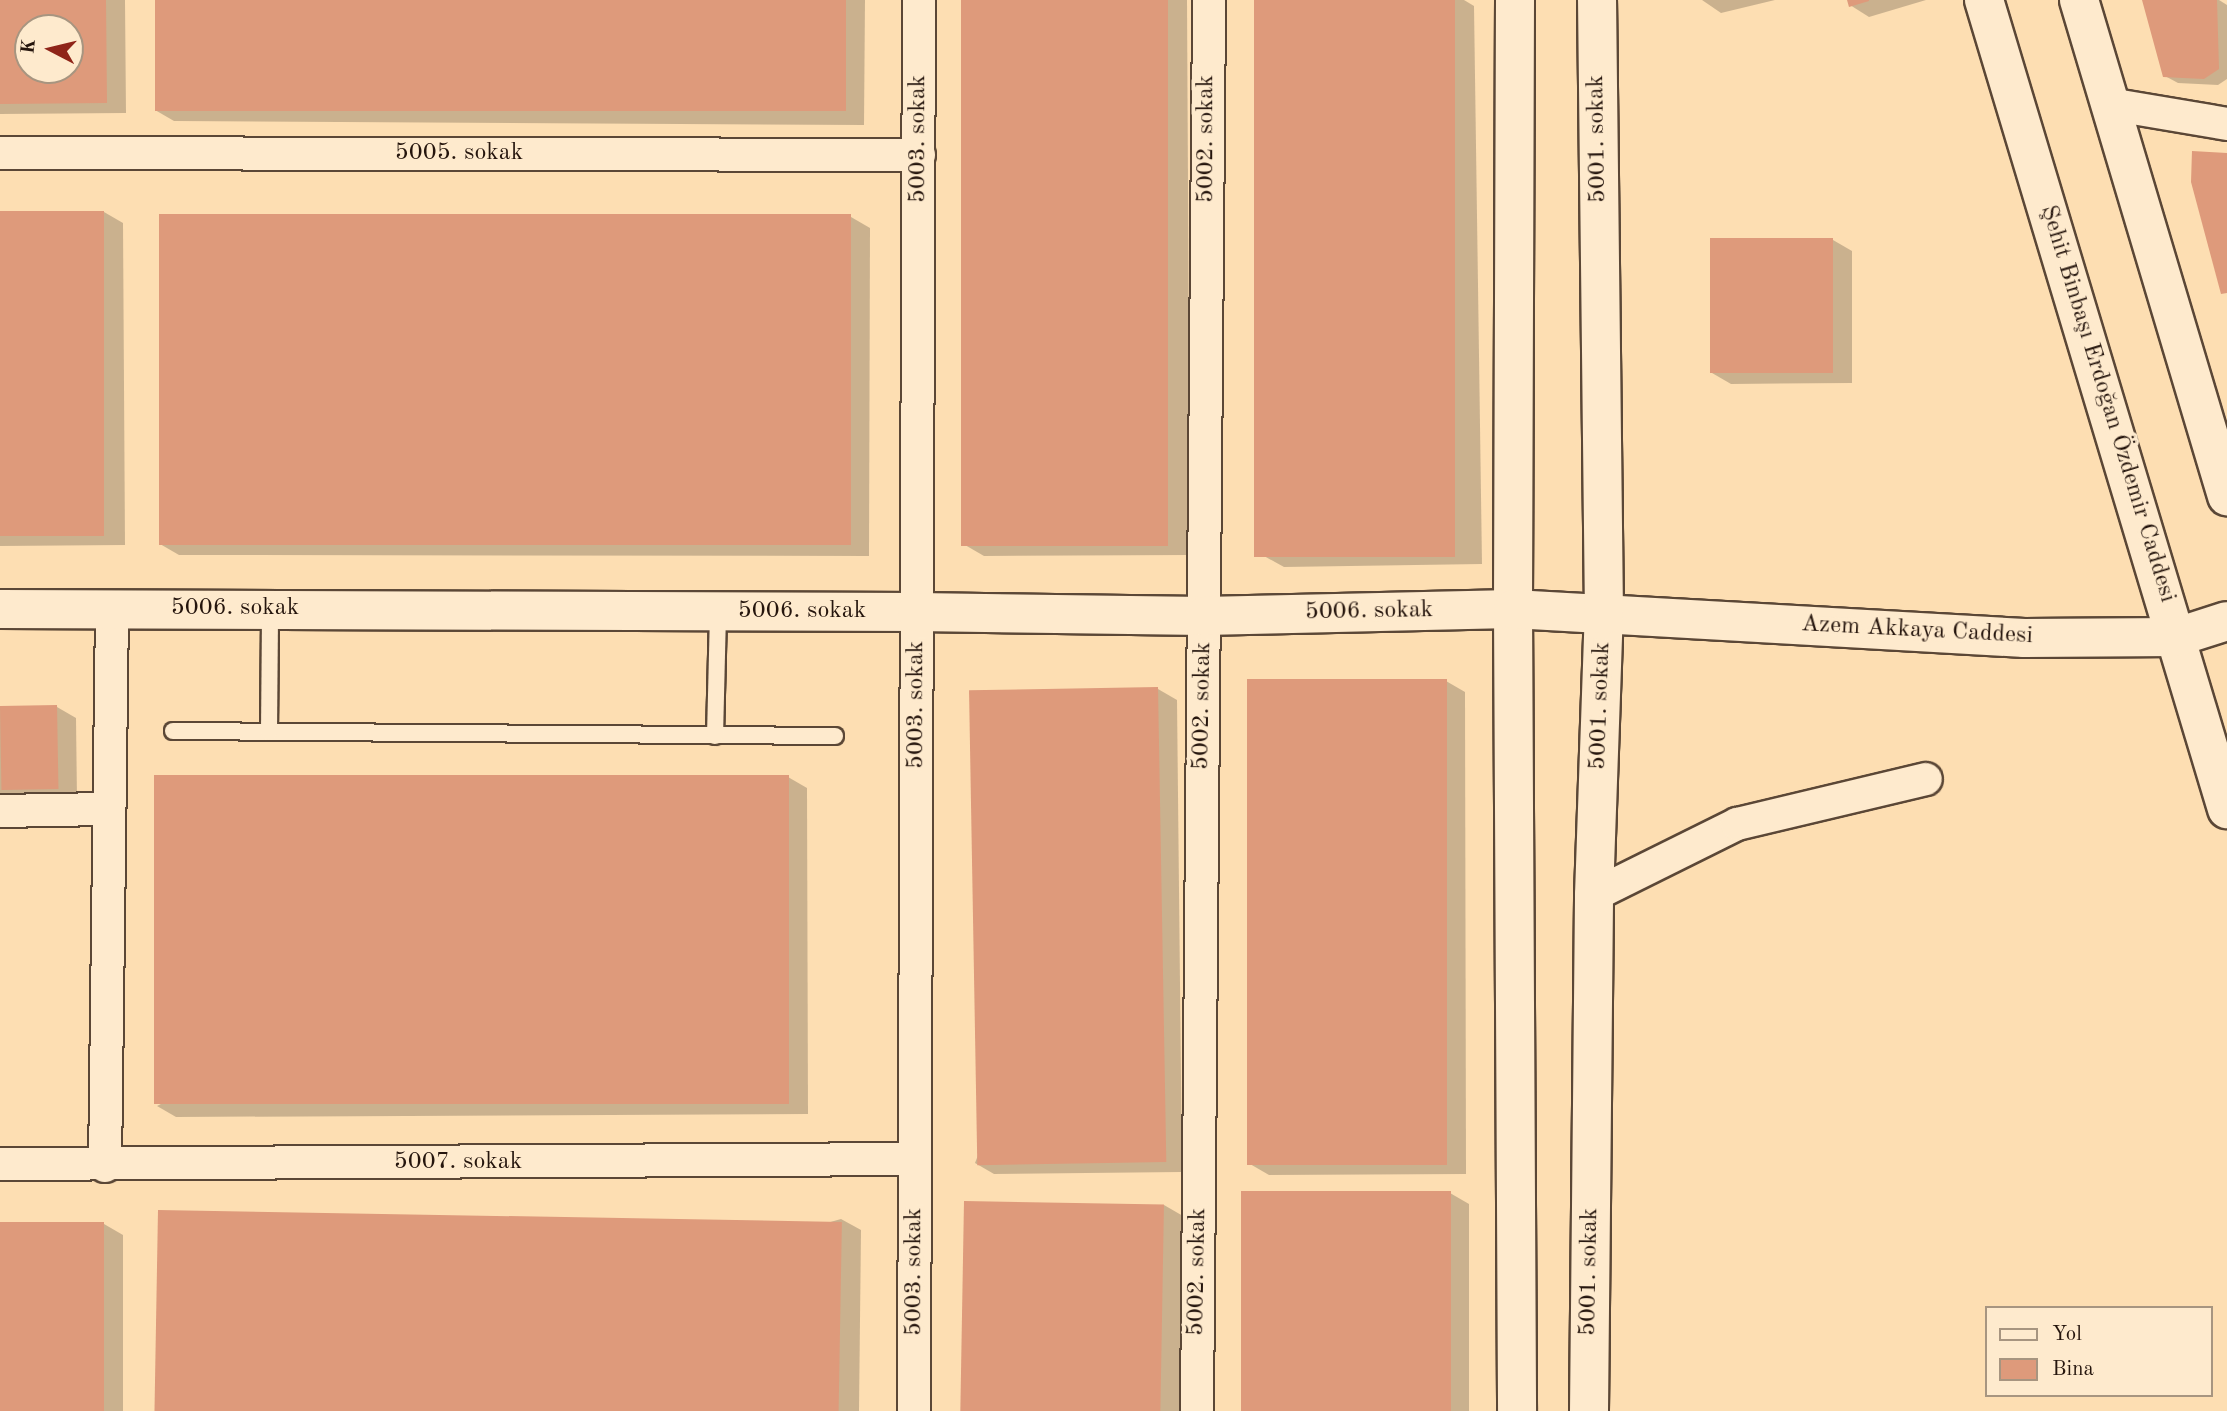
<!DOCTYPE html>
<html>
<head>
<meta charset="utf-8">
<style>
  body { margin:0 }
  #map { position:relative; width:2227px; height:1411px; overflow:hidden; background:#fddeb2; font-family:"Old Standard TT",serif }
  div>[style] { position:absolute }
  .shadow>* { inset:0; background:#0003 }
  .building>* { inset:0; background:#de9a7b; transform-origin:0 0 }
  .roads { filter:drop-shadow(2px 0 #5b4736) drop-shadow(-2px 0 #5b4736) drop-shadow(0 2px #5b4736) drop-shadow(0 -2px #5b4736) }
  .lane>* { height:16px; margin:-8px; padding:0 8px; transform-origin:8px; border-radius:8px; background:#feeacd }
  .street>* { height:32px; margin:-16px; padding:0 16px; transform-origin:16px; border-radius:16px; background:#feeacd }
  .secondary>* { height:38px; margin:-19px; padding:0 19px; transform-origin:19px; border-radius:19px; background:#feeacd }
  span { translate:-50% -50%; white-space:nowrap; text-align:center; line-height:1.15; -webkit-text-stroke:7px #feeacd; paint-order:stroke }
  .street-label { font-size:24px; color:#25150d }
  .legend { position:absolute; left:1985px; top:1306px; width:228px; height:91px; box-sizing:border-box; background:#feeacd; border:2px solid #a79580; margin:0; padding:9px 12px; list-style:none; font-size:21px; color:#25150d }
  .legend li { display:flex; align-items:center; gap:14px; height:35px }
  .legend b { width:35px; border:2px solid #a79580 }
  .north { position:absolute; left:14px; top:14px; width:70px; height:70px; box-sizing:border-box; background:#feeacd; border:2px solid #a79580; border-radius:50%; rotate:277deg; font-size:19px; font-weight:700; line-height:28px; text-align:center; color:#25150d }
  .north::after { content:''; display:block; margin:auto; width:24px; height:32px; background:#8f2418; clip-path:polygon(50% 0,100% 100%,50% 72%,0 100%) }
</style>
</head>
<body>
<div id="map">
  <div class="shadow">
    <i style="clip-path:polygon(evenodd,0 0,125px 0,126px 113px,0 114px,0 0,28px 28px,70px 28px,70px 70px,28px 70px,28px 28px)"></i>
    <i style="clip-path:polygon(156px 0,865px 0,864px 125px,174px 121px,155px 110px)"></i>
    <i style="clip-path:polygon(962px 0,1187px 0,1190px 555px,984px 556px,965px 545px)"></i>
    <i style="clip-path:polygon(1256px 0,1464px 0,1474px 6px,1482px 564px,1284px 567px,1264px 556px)"></i>
    <i style="clip-path:polygon(1702px 0,1775px 0,1721px 13px)"></i>
    <i style="clip-path:polygon(1849px 0,1926px 0,1869px 17px,1850px 5px)"></i>
    <i style="clip-path:polygon(2144px 0,2219px 0,2227px 5px,2227px 79px,2218px 85px,2178px 83px,2165px 76px)"></i>
    <i style="clip-path:polygon(104px 212px,123px 223px,125px 545px,0 546px,0 213px)"></i>
    <i style="clip-path:polygon(851px 217px,870px 228px,869px 556px,179px 555px,160px 544px)"></i>
    <i style="clip-path:polygon(1833px 240px,1852px 251px,1852px 383px,1731px 384px,1712px 373px)"></i>
    <i style="clip-path:polygon(1446px 681px,1465px 692px,1466px 1174px,1269px 1175px,1250px 1164px)"></i>
    <i style="clip-path:polygon(1158px 689px,1177px 700px,1182px 1172px,994px 1174px,975px 1163px)"></i>
    <i style="clip-path:polygon(0 707px,57px 707px,76px 718px,77px 799px,0 800px)"></i>
    <i style="clip-path:polygon(788px 777px,807px 788px,808px 1114px,176px 1117px,157px 1106px)"></i>
    <i style="clip-path:polygon(1450px 1193px,1469px 1204px,1469px 1411px,1243px 1411px)"></i>
    <i style="clip-path:polygon(1164px 1205px,1183px 1216px,1181px 1411px,965px 1411px)"></i>
    <i style="clip-path:polygon(841px 1219px,861px 1230px,859px 1411px,158px 1411px)"></i>
    <i style="clip-path:polygon(0 1224px,104px 1224px,123px 1235px,123px 1411px,0 1411px)"></i>
  </div>
  <div class="building">
    <i style="clip-path:polygon(evenodd,0 0,106px 0,107px 103px,0 104px,0 0,28px 28px,70px 28px,70px 70px,28px 70px,28px 28px)"></i>
    <i style="left:155px;top:0;width:691px;height:111px"></i>
    <i style="left:961px;top:0;width:207px;height:546px"></i>
    <i style="left:1254px;top:0;width:201px;height:557px"></i>
    <i style="clip-path:polygon(1847px 0,1869px 0,1869px 1px,1849px 7px)"></i>
    <i style="clip-path:polygon(2142px 0,2217px 0,2219px 69px,2204px 79px,2163px 77px)"></i>
    <i style="clip-path:polygon(2192px 151px,2227px 153px,2227px 293px,2221px 294px,2191px 182px)"></i>
    <i style="left:0;top:211px;width:104px;height:325px"></i>
    <i style="left:159px;top:214px;width:692px;height:331px"></i>
    <i style="left:1833px;top:238px;width:135px;height:123px;rotate:90deg"></i>
    <i style="left:1247px;top:679px;width:200px;height:486px"></i>
    <i style="left:1158px;top:687px;width:475px;height:189px;rotate:89deg"></i>
    <i style="left:57px;top:705px;width:84px;height:57px;rotate:89deg"></i>
    <i style="left:789px;top:775px;width:329px;height:635px;rotate:90deg"></i>
    <i style="left:1241px;top:1191px;width:210px;height:220px"></i>
    <i style="left:964px;top:1201px;width:200px;height:210px;rotate:1deg"></i>
    <i style="left:158px;top:1210px;width:684px;height:201px;rotate:1deg"></i>
    <i style="left:0;top:1222px;width:104px;height:189px"></i>
  </div>
  <div class="roads">
    <div class="lane">
      <i style="left:173px;top:731px;width:662px;rotate:0.43deg"></i>
      <i style="left:269px;top:732px;width:123px;rotate:-89.5deg"></i>
      <i style="left:715px;top:736px;width:124px;rotate:-88.6deg"></i>
    </div>
    <div class="street">
      <i style="left:2109px;top:104px;width:120px;rotate:9.6deg"></i>
      <i style="left:0;top:153px;width:919px;rotate:0.12deg"></i>
      <i style="left:0;top:811px;width:109px;rotate:-1.1deg"></i>
      <i style="left:1594px;top:895px;width:160px;rotate:-26.4deg"></i>
      <i style="left:1737px;top:824px;width:194px;rotate:-13.4deg"></i>
      <i style="left:0;top:1164px;width:915px;rotate:-0.31deg"></i>
      <i style="left:105px;top:1166px;width:557px;rotate:-89.28deg"></i>
      <i style="left:914px;top:1411px;width:1411px;rotate:-89.8deg"></i>
      <i style="left:1197px;top:1411px;width:1411px;rotate:-89.51deg"></i>
    </div>
    <div class="secondary">
      <i style="left:1515px;top:0;width:609px;rotate:90.19deg"></i>
      <i style="left:1513px;top:609px;width:802px;rotate:89.71deg"></i>
      <i style="left:1984px;top:0;width:845px;rotate:73.28deg"></i>
      <i style="left:2079px;top:0;width:518px;rotate:73.39deg"></i>
      <i style="left:0;top:609px;width:917px;rotate:0.19deg"></i>
      <i style="left:917px;top:612px;width:287px;rotate:0.8deg"></i>
      <i style="left:1204px;top:616px;width:309px;rotate:-1.3deg"></i>
      <i style="left:1513px;top:609px;width:512px;rotate:3.25deg"></i>
      <i style="left:2024px;top:638px;width:153px;rotate:-0.4deg"></i>
      <i style="left:2177px;top:637px;width:52px;rotate:-17.7deg"></i>
      <i style="left:1589px;top:1411px;width:516px;rotate:-89.44deg"></i>
      <i style="left:1594px;top:895px;width:280px;rotate:-88deg"></i>
      <i style="left:1604px;top:615px;width:615px;rotate:-90.65deg"></i>
    </div>
  </div>
  <div class="street-label">
    <span style="left:919px;top:139px;rotate:-90deg">5003. sokak</span>
    <span style="left:1207px;top:139px;rotate:-90deg">5002. sokak</span>
    <span style="left:1598px;top:139px;rotate:-91deg">5001. sokak</span>
    <span style="left:459px;top:154px">5005. sokak</span>
    <span style="left:2107px;top:404px;rotate:73deg">Şehit Binbaşı Erdoğan Özdemir Caddesi</span>
    <span style="left:235px;top:609px">5006. sokak</span>
    <span style="left:802px;top:612px">5006. sokak</span>
    <span style="left:1369px;top:612px;rotate:-1deg">5006. sokak</span>
    <span style="left:1917px;top:631px;rotate:3deg">Azem Akkaya Caddesi</span>
    <span style="left:917px;top:705px;rotate:-90deg">5003. sokak</span>
    <span style="left:1203px;top:706px;rotate:-89deg">5002. sokak</span>
    <span style="left:1601px;top:706px;rotate:-88deg">5001. sokak</span>
    <span style="left:458px;top:1163px">5007. sokak</span>
    <span style="left:915px;top:1272px;rotate:-90deg">5003. sokak</span>
    <span style="left:1198px;top:1272px;rotate:-89deg">5002. sokak</span>
    <span style="left:1590px;top:1272px;rotate:-89deg">5001. sokak</span>
  </div>
  <ul class="legend">
  <li><b style="height:9px;background:#feeacd"></b>Yol</li>
  <li><b style="height:19px;background:#de9a7b"></b>Bina</li>
  </ul>
  <div class="north">K</div>
</div>
</body>
</html>
